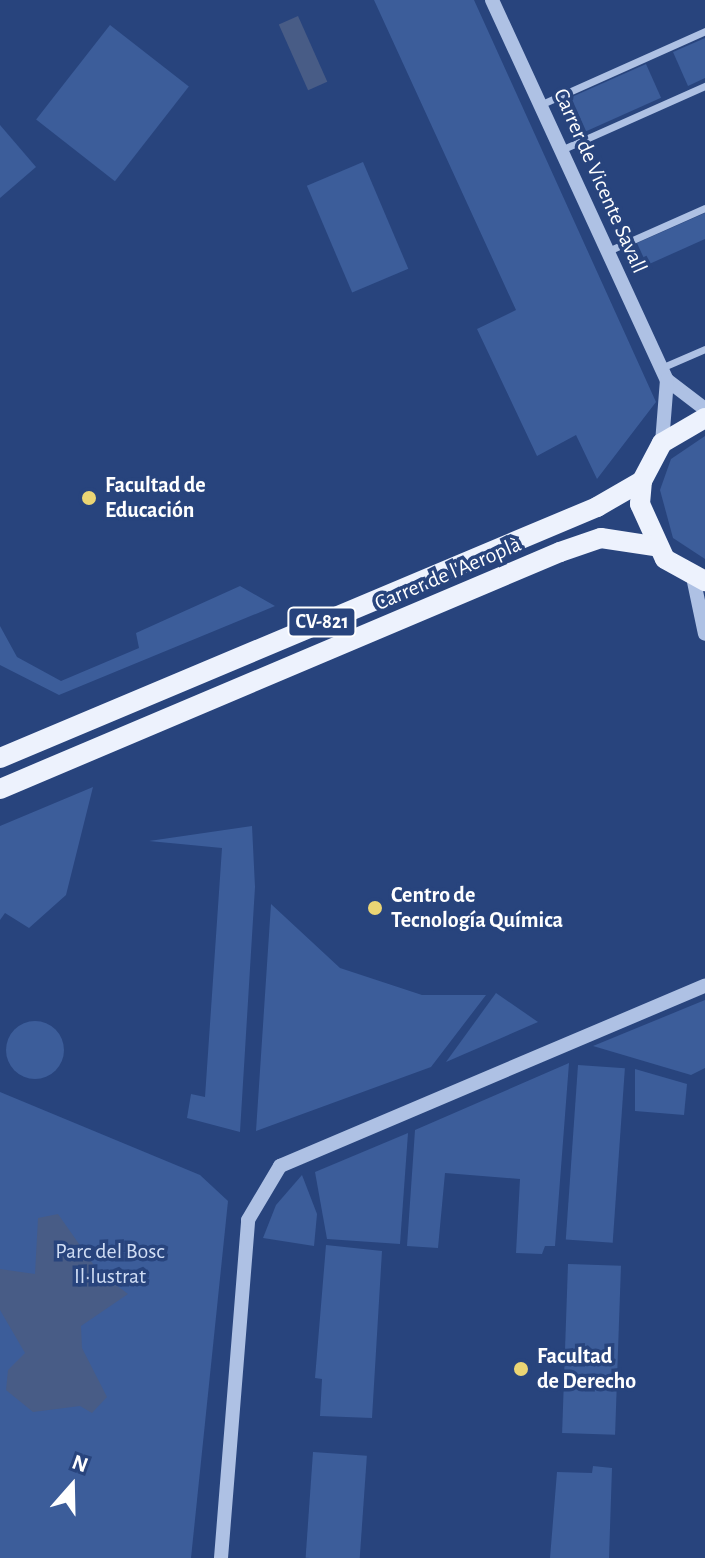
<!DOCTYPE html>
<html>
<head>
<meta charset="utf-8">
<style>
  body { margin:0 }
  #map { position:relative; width:705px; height:1558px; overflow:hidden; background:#28447d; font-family:"Alegreya Sans",sans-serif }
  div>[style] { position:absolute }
  .green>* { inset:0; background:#3c5d9a; transform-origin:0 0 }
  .round { border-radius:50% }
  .water>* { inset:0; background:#485c86; transform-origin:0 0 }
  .pedestrian>* { height:7px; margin:-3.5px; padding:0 3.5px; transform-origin:3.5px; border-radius:3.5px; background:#aec1e4 }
  .tertiary>* { height:14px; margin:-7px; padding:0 7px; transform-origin:7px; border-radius:7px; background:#aec1e4 }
  .primary>* { height:20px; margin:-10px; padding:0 10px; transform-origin:10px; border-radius:10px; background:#edf2fd }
  .dots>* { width:22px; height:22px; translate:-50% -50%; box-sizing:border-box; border:4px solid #28447d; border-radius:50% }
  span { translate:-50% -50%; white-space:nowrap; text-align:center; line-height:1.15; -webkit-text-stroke:7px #28447d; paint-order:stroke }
  .shield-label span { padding:2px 6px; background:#28447d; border:2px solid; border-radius:6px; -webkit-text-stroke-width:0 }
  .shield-label { font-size:20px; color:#fff; font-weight:700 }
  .street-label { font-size:22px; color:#fff }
  .poi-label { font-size:22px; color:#fff; font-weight:700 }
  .left { translate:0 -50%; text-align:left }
  .park-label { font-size:22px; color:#d0ddf4 }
  .north { position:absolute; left:32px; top:1446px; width:80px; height:80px; -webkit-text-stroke:6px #28447d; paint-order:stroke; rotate:20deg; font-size:22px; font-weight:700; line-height:32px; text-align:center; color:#fff }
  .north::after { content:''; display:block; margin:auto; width:28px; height:36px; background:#fff; clip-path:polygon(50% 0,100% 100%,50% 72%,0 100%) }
</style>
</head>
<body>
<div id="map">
  <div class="green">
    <i style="clip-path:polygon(374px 0,474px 0,656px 402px,597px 479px,576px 435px,537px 456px,477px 329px,516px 310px)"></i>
    <i style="left:110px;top:25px;width:100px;height:120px;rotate:38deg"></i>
    <i style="clip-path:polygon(705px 38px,705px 78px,688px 86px,673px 52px)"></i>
    <i style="left:646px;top:64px;width:37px;height:82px;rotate:66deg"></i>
    <i style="clip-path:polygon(0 125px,36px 167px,0 198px)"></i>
    <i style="left:363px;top:162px;width:116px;height:61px;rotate:67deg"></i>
    <i style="clip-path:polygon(705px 213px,705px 239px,647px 265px,637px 243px)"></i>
    <i style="clip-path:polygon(705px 436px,705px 559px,673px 538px,660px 490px,671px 459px)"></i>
    <i style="clip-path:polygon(240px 586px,275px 606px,59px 695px,0 665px,0 626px,17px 657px,61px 681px,139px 648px,136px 633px)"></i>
    <i style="clip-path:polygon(93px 787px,66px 895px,29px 928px,5px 913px,0 920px,0 826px)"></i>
    <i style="clip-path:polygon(252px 826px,255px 887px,240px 1132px,187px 1118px,191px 1094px,205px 1097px,222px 848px,149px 841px)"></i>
    <i style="clip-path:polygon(271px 904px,340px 968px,422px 995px,486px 995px,431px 1067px,256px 1131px)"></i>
    <i style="clip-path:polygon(496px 993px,538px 1022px,446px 1062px)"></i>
    <i style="clip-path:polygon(705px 1000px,705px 1068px,691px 1075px,593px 1046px)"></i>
    <i class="round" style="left:6px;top:1021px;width:58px;height:58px"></i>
    <i style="clip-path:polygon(569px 1063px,555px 1246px,545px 1246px,542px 1254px,516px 1253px,520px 1179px,445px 1173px,438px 1248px,407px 1246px,415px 1130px)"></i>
    <i style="left:578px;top:1065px;width:47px;height:175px;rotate:4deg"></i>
    <i style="clip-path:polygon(635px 1069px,687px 1084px,684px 1115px,635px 1111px)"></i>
    <i style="clip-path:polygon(0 1092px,200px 1175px,228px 1201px,191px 1558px,0 1558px)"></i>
    <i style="clip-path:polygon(408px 1133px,400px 1244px,327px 1239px,315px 1172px)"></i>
    <i style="clip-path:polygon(302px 1175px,317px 1214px,314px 1246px,263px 1238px,276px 1205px)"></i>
    <i style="clip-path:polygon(326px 1245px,382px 1251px,372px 1418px,320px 1416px,322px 1379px,315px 1378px)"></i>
    <i style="left:568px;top:1264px;width:53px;height:169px;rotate:2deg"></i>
    <i style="left:313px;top:1452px;width:54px;height:106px;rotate:4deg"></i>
    <i style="clip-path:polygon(593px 1466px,612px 1468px,609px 1558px,550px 1558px,557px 1472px,592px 1473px)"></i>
  </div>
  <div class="water">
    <i style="left:298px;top:16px;width:72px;height:21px;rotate:66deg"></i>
    <i style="clip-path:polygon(58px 1214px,98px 1271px,128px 1294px,81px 1326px,82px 1348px,107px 1397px,92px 1413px,80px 1406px,33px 1412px,6px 1390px,8px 1370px,25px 1353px,0 1310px,0 1269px,35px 1274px,38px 1218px)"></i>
  </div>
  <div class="pedestrian">
    <i style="left:542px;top:104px;width:179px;rotate:-24.1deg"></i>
    <i style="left:561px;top:150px;width:158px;rotate:-24deg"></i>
    <i style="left:608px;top:251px;width:106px;rotate:-23.9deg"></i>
    <i style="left:661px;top:368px;width:48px;rotate:-23.4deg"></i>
  </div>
  <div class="tertiary">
    <i style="left:492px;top:0;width:418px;rotate:65.3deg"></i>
    <i style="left:667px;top:380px;width:48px;rotate:37.3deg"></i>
    <i style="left:662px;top:443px;width:63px;rotate:-85.5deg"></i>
    <i style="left:693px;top:577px;width:58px;rotate:78.1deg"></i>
    <i style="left:221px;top:1558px;width:339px;rotate:-85.4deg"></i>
    <i style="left:248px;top:1220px;width:63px;rotate:-59.3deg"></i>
    <i style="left:280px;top:1166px;width:462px;rotate:-23deg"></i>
  </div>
  <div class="primary">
    <i style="left:705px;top:418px;width:50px;rotate:149.8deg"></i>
    <i style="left:662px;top:443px;width:43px;rotate:117.8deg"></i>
    <i style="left:642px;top:481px;width:23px;rotate:95deg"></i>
    <i style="left:640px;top:504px;width:60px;rotate:65.6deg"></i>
    <i style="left:665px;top:559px;width:46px;rotate:28.8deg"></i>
    <i style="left:0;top:758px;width:648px;rotate:-22.8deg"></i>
    <i style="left:597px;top:507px;width:52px;rotate:-30deg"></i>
    <i style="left:0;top:789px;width:608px;rotate:-22.94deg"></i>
    <i style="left:560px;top:552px;width:43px;rotate:-18.9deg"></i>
    <i style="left:601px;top:538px;width:54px;rotate:8.6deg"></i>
  </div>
  <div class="dots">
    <i style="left:89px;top:498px;background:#ebd574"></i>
    <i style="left:375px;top:908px;background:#ebd574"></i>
    <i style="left:521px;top:1369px;background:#ebd574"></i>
  </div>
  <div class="shield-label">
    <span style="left:322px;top:622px">CV-821</span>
  </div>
  <div class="street-label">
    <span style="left:600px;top:181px;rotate:66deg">Carrer de Vicente Savall</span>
    <span style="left:448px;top:574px;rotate:-23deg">Carrer de l'Aeroplà</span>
  </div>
  <div class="poi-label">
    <span class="left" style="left:105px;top:498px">Facultad de<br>Educación</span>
    <span class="left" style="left:391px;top:908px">Centro de<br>Tecnología Química</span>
    <span class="left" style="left:537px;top:1369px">Facultad<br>de Derecho</span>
  </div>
  <div class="park-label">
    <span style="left:110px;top:1264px">Parc del Bosc<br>Il·lustrat</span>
  </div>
  <div class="north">N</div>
</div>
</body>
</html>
